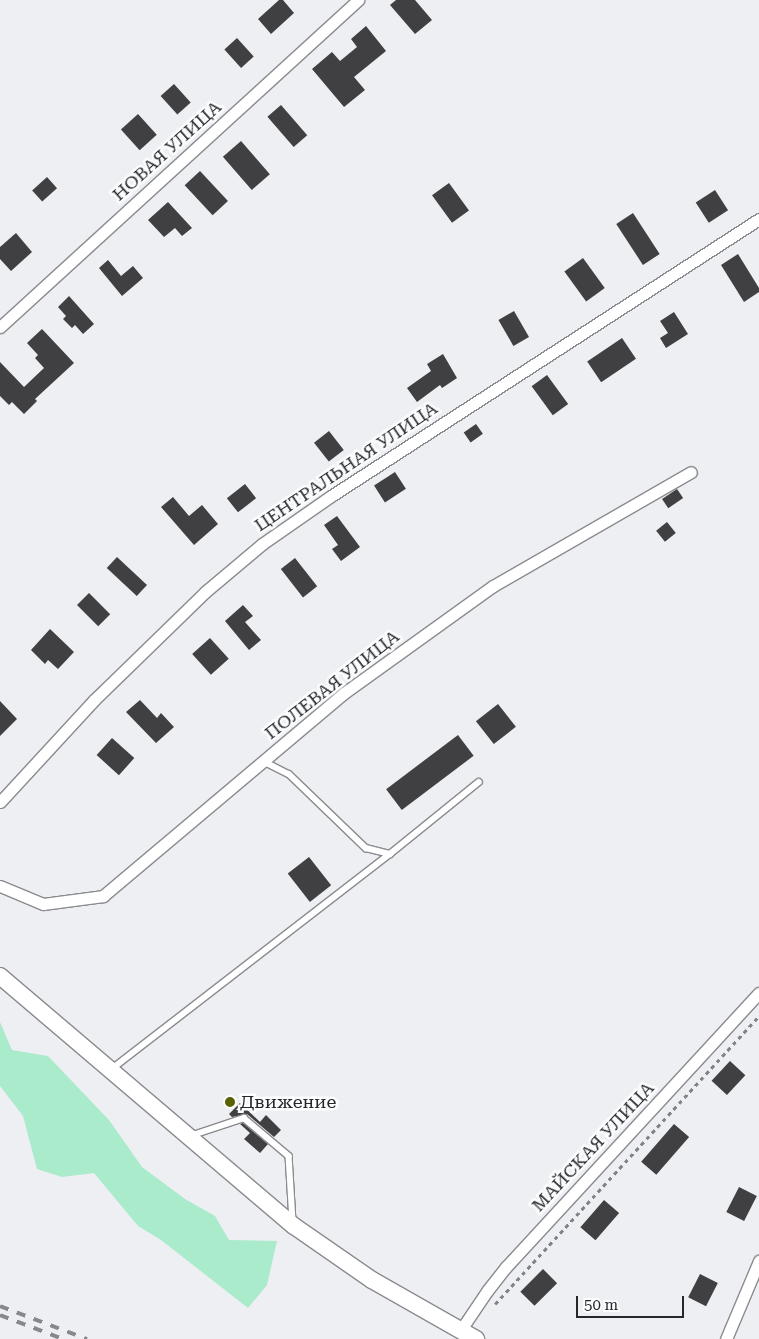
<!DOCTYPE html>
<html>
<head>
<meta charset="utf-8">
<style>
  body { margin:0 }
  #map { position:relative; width:759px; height:1339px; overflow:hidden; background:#eeeff3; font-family:"Roboto Serif",serif }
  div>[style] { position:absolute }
  .green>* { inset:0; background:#aaebcc }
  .building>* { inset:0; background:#404043; transform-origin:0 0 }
  .path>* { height:2.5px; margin-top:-1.25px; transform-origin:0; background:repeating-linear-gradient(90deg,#818284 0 4px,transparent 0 8px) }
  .roads { filter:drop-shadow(1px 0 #8a8b8f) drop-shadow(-1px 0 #8a8b8f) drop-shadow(0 1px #8a8b8f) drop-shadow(0 -1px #8a8b8f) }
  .lane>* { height:5.5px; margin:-2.75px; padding:0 2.75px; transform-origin:2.75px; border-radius:2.75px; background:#fff }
  .street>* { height:11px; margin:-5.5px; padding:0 5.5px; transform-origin:5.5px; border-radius:5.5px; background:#fff }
  .secondary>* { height:16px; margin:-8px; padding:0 8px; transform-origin:8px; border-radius:8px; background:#fff }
  .rail>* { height:4px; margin-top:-2px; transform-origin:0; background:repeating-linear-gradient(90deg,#87888a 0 9px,transparent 0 18px) }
  .dots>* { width:14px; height:14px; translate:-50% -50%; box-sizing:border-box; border:2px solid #fcfdff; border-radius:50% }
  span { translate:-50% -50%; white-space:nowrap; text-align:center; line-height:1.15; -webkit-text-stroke:5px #fcfdff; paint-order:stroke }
  .street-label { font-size:18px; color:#262728 }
  .poi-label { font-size:18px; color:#262728 }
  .left { translate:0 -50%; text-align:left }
  .scale { position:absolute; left:576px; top:1296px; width:108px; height:22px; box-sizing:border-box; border:2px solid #262728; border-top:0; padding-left:6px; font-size:15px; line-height:18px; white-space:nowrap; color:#262728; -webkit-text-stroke:4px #fcfdff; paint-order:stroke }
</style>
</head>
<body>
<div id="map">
  <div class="green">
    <i style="clip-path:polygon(0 1022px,12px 1050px,48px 1056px,109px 1120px,142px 1167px,185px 1199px,215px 1216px,229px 1240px,277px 1241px,267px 1285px,248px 1308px,161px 1240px,138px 1226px,94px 1173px,62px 1177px,37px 1169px,23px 1116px,0 1086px)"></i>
  </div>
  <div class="building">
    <i style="clip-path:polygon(279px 0,283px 0,294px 13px,271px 34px,258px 19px)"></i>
    <i style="clip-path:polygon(396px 0,415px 0,432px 20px,415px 34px,390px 5px)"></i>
    <i style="clip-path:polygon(366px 26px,386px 51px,354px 77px,365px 90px,344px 107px,312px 69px,332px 52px,340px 61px,357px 47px,351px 39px)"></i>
    <i style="left:237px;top:38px;width:25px;height:17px;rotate:48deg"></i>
    <i style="left:174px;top:84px;width:25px;height:18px;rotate:48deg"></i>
    <i style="left:281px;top:105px;width:40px;height:18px;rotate:49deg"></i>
    <i style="left:138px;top:114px;width:28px;height:23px;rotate:48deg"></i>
    <i style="left:241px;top:141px;width:44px;height:24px;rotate:49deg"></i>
    <i style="left:200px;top:171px;width:41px;height:21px;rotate:47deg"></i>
    <i style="left:47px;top:177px;width:15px;height:20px;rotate:48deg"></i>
    <i style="left:449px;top:183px;width:34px;height:21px;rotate:54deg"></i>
    <i style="left:715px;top:190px;width:24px;height:23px;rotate:57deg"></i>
    <i style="clip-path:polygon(168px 202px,192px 228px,182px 236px,175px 228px,164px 237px,148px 220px)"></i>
    <i style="left:633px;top:213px;width:49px;height:20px;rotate:57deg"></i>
    <i style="clip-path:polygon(16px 233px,32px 252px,11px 271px,0 259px,0 247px)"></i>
    <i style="clip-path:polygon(738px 254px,759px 288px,759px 292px,744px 302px,721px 265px)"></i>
    <i style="left:583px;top:258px;width:37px;height:23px;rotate:54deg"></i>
    <i style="clip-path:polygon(108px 260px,121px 276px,133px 266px,143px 278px,122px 296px,99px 268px)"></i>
    <i style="clip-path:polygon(69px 296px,94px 324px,83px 334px,75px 325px,72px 328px,63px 319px,66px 316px,58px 307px)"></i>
    <i style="left:514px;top:311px;width:30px;height:18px;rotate:60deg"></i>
    <i style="clip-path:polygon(674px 312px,688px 334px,666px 348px,660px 338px,668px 333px,660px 321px)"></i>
    <i style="clip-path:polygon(42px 329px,74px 363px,35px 399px,37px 401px,24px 414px,12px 402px,9px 405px,0 396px,0 362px,24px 387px,44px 368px,35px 358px,38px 355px,27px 343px)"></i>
    <i style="left:622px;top:338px;width:25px;height:42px;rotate:56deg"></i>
    <i style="clip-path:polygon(443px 354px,457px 378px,442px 388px,440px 385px,417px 402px,407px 388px,431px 371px,427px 364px)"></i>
    <i style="left:547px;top:375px;width:36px;height:19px;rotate:54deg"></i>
    <i style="left:476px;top:424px;width:12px;height:15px;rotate:55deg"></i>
    <i style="left:329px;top:431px;width:24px;height:19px;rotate:52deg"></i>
    <i style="left:395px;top:472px;width:20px;height:25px;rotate:57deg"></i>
    <i style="left:245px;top:484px;width:18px;height:23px;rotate:52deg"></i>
    <i style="left:677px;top:489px;width:11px;height:18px;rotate:56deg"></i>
    <i style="clip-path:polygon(173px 497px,189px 516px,202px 505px,218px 524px,194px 545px,161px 507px)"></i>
    <i style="clip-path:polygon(337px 516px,360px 547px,341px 561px,332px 549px,338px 545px,324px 525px)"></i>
    <i style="left:667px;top:522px;width:14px;height:14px;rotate:51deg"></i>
    <i style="left:117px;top:557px;width:41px;height:15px;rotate:43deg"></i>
    <i style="left:295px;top:558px;width:36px;height:18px;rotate:52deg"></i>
    <i style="left:89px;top:593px;width:30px;height:17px;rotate:45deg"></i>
    <i style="clip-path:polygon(243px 605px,253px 616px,245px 622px,261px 640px,249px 650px,225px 621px)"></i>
    <i style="clip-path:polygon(50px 629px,74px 652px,58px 669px,48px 660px,45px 664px,31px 650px)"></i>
    <i style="left:210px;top:638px;width:28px;height:24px;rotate:48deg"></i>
    <i style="clip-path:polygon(140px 700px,157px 718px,161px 713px,174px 727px,156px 743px,126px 712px)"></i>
    <i style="clip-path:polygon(0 701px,17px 719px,0 736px)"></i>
    <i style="left:498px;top:704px;width:29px;height:28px;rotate:52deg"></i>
    <i style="left:458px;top:735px;width:26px;height:90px;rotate:53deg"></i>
    <i style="left:112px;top:738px;width:30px;height:23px;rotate:42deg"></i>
    <i style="left:309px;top:857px;width:36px;height:27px;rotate:52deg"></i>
    <i style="left:730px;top:1061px;width:21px;height:27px;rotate:43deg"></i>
    <i style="clip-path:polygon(240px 1103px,260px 1122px,266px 1115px,281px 1130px,274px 1137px,247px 1114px,232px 1117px,229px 1114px)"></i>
    <i style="clip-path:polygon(243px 1123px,268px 1144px,260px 1153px,244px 1139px,250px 1133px,240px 1124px)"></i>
    <i style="left:674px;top:1124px;width:20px;height:50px;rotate:41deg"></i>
    <i style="left:739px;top:1187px;width:20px;height:28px;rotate:27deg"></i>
    <i style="left:604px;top:1200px;width:20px;height:36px;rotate:41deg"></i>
    <i style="left:543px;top:1269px;width:20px;height:32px;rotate:45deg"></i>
    <i style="left:700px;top:1274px;width:20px;height:26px;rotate:27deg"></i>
  </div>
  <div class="path">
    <i style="left:495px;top:1304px;width:391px;rotate:-47.5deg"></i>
  </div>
  <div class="roads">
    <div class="lane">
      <i style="left:263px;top:761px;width:29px;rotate:27deg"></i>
      <i style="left:289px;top:774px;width:107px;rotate:43.9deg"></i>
      <i style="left:366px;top:848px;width:25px;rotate:14deg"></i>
      <i style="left:113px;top:1068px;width:350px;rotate:-37.7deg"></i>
      <i style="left:390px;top:854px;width:114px;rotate:-39deg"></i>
      <i style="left:190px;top:1136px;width:57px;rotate:-18.4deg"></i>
      <i style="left:244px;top:1118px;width:59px;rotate:40.2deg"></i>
      <i style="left:289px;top:1156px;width:65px;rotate:86.5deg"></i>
    </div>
    <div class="street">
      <i style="left:0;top:327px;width:485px;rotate:-42.4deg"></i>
      <i style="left:0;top:802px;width:139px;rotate:-47.3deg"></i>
      <i style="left:94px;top:700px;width:155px;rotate:-44.2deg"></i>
      <i style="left:205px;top:592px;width:75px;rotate:-40.1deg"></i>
      <i style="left:262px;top:544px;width:84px;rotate:-34.8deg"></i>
      <i style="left:331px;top:496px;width:510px;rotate:-32.91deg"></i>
      <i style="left:0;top:886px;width:47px;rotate:22.7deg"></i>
      <i style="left:43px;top:904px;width:61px;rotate:-7.6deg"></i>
      <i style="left:103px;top:896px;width:315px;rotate:-40.1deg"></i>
      <i style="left:344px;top:693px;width:183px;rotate:-35.7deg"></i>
      <i style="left:493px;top:586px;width:228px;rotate:-29.9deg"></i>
      <i style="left:460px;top:1331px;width:48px;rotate:-56deg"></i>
      <i style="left:487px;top:1291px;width:31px;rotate:-52deg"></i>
      <i style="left:506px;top:1267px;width:373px;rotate:-47.3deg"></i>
      <i style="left:726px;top:1339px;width:85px;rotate:-67.1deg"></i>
    </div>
    <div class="secondary">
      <i style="left:0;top:976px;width:386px;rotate:40.4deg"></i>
      <i style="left:294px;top:1226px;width:95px;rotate:34.7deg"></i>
      <i style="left:372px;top:1280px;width:120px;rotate:29.6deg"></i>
    </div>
  </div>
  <div class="rail">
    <i style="left:0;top:1306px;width:93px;rotate:20.8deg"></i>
    <i style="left:0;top:1315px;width:67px;rotate:20.9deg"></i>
  </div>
  <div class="dots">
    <i style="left:230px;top:1102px;background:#596100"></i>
  </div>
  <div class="street-label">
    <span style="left:167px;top:151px;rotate:-42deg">НОВАЯ УЛИЦА</span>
    <span style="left:346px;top:467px;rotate:-34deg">ЦЕНТРАЛЬНАЯ УЛИЦА</span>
    <span style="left:332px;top:685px;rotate:-38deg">ПОЛЕВАЯ УЛИЦА</span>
    <span style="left:593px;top:1147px;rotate:-47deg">МАЙСКАЯ УЛИЦА</span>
  </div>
  <div class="poi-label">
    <span class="left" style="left:240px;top:1102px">Движение</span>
  </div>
  <div class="scale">50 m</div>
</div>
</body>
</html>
